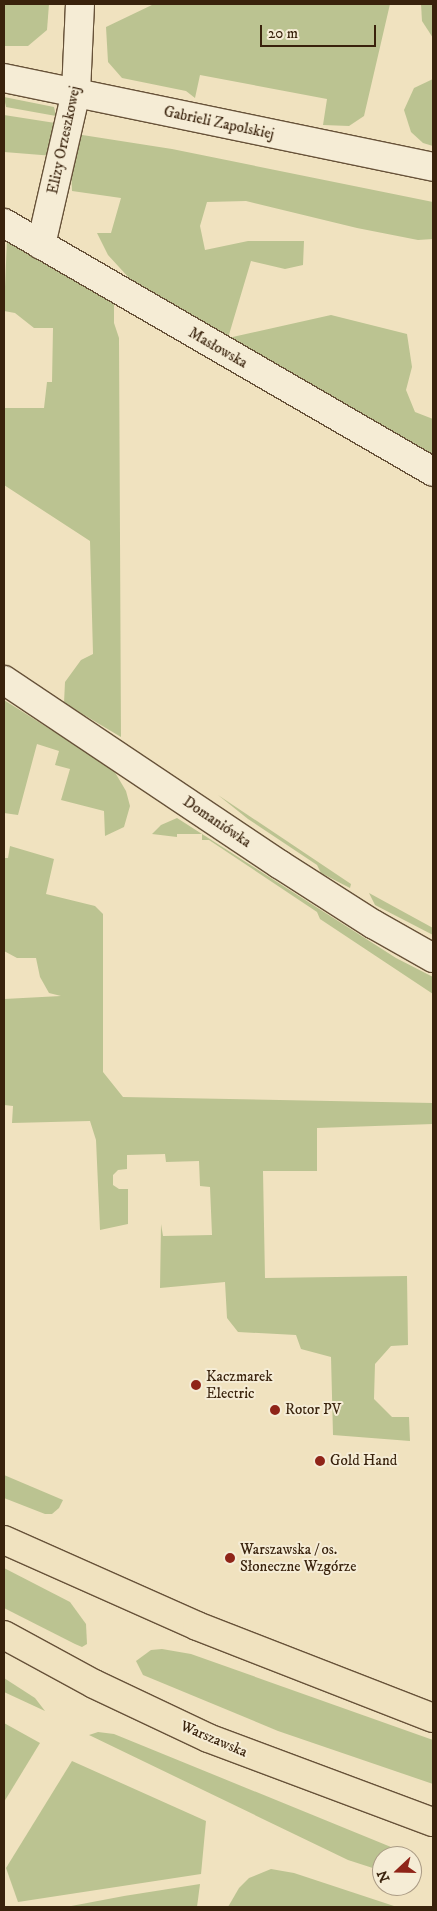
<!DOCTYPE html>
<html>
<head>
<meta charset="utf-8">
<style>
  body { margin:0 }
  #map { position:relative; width:437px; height:1911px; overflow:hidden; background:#f0e2bf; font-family:"IM FELL DW Pica",serif }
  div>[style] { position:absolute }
  .green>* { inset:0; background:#bbc391 }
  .roads { filter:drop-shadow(1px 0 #675239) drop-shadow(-1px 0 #675239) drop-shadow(0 1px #675239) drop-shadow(0 -1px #675239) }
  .minor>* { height:28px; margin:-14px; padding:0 14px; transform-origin:14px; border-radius:14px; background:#f5ecd5 }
  .major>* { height:28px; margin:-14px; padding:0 14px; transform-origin:14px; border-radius:14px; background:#f0e2bf }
  .dots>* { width:14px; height:14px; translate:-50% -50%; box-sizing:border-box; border:2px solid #f5ecd5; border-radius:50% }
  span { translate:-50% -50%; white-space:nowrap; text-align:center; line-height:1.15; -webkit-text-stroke:4px #f5ecd5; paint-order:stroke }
  .street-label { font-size:15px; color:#39220c }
  .poi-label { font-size:15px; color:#39220c }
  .left { translate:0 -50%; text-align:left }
  .frame { position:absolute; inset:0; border:5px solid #39220c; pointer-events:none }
  .north { position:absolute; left:372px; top:1846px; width:50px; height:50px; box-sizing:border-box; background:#f5ecd5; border:1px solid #aa9b85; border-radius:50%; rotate:249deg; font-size:14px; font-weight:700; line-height:20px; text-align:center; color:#39220c }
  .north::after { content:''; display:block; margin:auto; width:18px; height:22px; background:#8f2418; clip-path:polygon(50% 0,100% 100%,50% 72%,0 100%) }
  .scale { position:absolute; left:260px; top:25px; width:116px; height:22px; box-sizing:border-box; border:2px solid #39220c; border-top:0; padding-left:6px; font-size:15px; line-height:18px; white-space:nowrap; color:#39220c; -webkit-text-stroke:4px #f5ecd5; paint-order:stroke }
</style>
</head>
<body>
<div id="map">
  <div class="green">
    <i style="clip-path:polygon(4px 4px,49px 4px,47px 30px,28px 46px,4px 46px)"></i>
    <i style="clip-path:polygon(154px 4px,390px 4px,364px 116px,349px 126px,323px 125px,327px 99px,200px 75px,195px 98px,186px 91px,122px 78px,108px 62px,106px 27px)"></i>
    <i style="clip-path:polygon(421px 4px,433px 4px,433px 38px,422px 21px)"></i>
    <i style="clip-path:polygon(433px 79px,433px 146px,423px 143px,411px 132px,404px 110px,414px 88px)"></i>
    <i style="clip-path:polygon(4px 97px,54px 107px,56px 116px,6px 107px)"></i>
    <i style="clip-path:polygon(4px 115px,68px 125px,54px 156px,4px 152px)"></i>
    <i style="clip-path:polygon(76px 134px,172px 149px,433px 202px,433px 239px,418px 240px,357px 228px,246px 201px,207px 202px,200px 226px,205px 250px,248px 241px,304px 241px,303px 265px,285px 269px,251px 261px,228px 338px,331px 315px,407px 334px,412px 367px,406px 390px,415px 412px,433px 419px,433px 465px,141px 291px,108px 255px,97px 233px,111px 233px,121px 198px,72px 191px,71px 164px)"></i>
    <i style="clip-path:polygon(7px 238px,114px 299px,114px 323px,119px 338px,121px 737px,64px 703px,65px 682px,81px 660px,93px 654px,90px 541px,4px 485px,4px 408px,44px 408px,47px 382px,52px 382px,53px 328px,34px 328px,15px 313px,4px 311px)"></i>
    <i style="clip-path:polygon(4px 700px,113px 769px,126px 791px,130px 806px,124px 827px,105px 836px,104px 811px,61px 800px,70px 769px,55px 765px,59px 751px,37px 744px,18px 815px,4px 813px)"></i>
    <i style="clip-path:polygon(218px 795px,351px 884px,350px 888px,321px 873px,317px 865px,248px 819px)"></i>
    <i style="clip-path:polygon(177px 818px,396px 958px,433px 977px,433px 994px,320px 919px,317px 912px,209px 840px,202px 840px,202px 834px,177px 834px,177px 837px,152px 834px,161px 825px)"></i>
    <i style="clip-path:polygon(10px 846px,54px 859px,46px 894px,95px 906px,103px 914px,103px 1072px,123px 1097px,433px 1103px,433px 1124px,317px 1128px,317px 1171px,263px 1171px,265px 1278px,407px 1276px,408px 1345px,391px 1346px,375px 1364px,374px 1399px,392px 1417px,409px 1417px,410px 1441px,333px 1435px,331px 1357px,301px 1349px,296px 1335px,238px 1332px,227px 1318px,225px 1282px,160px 1288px,161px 1224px,163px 1236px,212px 1235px,210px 1187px,200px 1186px,199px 1161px,166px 1162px,165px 1154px,127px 1155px,127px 1169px,118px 1170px,113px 1175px,113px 1185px,119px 1189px,128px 1189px,128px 1224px,100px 1230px,96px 1140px,90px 1121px,12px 1123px,13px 1106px,4px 1105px,4px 999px,61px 996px,49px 993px,40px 977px,36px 958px,17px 958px,4px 951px,4px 858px,8px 858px)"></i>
    <i style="clip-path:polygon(369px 893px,433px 928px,433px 935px,375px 905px)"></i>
    <i style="clip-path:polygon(4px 1475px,63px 1500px,59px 1508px,52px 1514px,45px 1514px,4px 1498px)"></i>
    <i style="clip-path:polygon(4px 1568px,70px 1602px,86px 1624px,87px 1644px,82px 1647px,75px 1644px,4px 1608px)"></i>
    <i style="clip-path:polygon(162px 1649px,191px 1654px,433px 1740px,433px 1784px,278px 1731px,143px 1675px,136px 1661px,151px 1650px)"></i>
    <i style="clip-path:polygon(4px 1678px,35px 1698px,45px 1711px,4px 1692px)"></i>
    <i style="clip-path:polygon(4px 1723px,40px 1743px,4px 1802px)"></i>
    <i style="clip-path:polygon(98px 1732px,114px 1734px,413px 1856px,412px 1860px,412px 1856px,382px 1856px,382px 1871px,348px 1860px,89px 1735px)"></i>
    <i style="clip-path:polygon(72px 1761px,206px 1821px,201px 1874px,18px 1902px,6px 1868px)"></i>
    <i style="clip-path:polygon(271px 1869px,294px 1873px,397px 1907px,228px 1907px,239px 1888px,249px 1878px)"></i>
    <i style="clip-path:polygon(200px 1884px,197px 1907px,66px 1907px,124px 1896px)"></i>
  </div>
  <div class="roads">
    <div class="minor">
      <i style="left:4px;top:78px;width:438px;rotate:11.7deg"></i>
      <i style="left:4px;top:223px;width:496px;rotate:30.1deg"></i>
      <i style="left:41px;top:245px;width:157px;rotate:-77.1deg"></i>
      <i style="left:76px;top:92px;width:88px;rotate:-87.4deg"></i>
      <i style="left:4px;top:680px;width:331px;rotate:33.8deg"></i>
      <i style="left:279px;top:864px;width:112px;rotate:32.6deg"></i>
      <i style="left:373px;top:924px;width:69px;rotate:29.5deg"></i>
    </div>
    <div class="major">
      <i style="left:4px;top:1540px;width:211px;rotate:24deg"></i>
      <i style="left:197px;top:1626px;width:253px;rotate:21.3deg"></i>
      <i style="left:4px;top:1635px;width:102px;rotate:28.6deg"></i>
      <i style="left:94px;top:1684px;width:126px;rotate:25.3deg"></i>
      <i style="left:208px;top:1738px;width:240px;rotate:20.5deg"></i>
    </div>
  </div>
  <div class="dots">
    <i style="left:196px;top:1385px;background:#8f2418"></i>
    <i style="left:275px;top:1410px;background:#8f2418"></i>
    <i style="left:320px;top:1461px;background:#8f2418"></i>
    <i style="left:230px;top:1558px;background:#8f2418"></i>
  </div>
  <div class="street-label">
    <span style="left:219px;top:123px;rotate:12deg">Gabrieli Zapolskiej</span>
    <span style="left:64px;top:140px;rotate:-78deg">Elizy Orzeszkowej</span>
    <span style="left:218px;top:348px;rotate:30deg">Masłowska</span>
    <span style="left:217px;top:822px;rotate:34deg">Domaniówka</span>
    <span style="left:214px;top:1739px;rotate:23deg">Warszawska</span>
  </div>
  <div class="poi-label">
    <span class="left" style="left:206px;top:1385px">Kaczmarek<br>Electric</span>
    <span class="left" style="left:285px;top:1410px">Rotor PV</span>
    <span class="left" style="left:330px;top:1461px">Gold Hand</span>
    <span class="left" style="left:240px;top:1558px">Warszawska / os.<br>Słoneczne Wzgórze</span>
  </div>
  <div class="frame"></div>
  <div class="north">N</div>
  <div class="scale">20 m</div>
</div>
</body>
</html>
